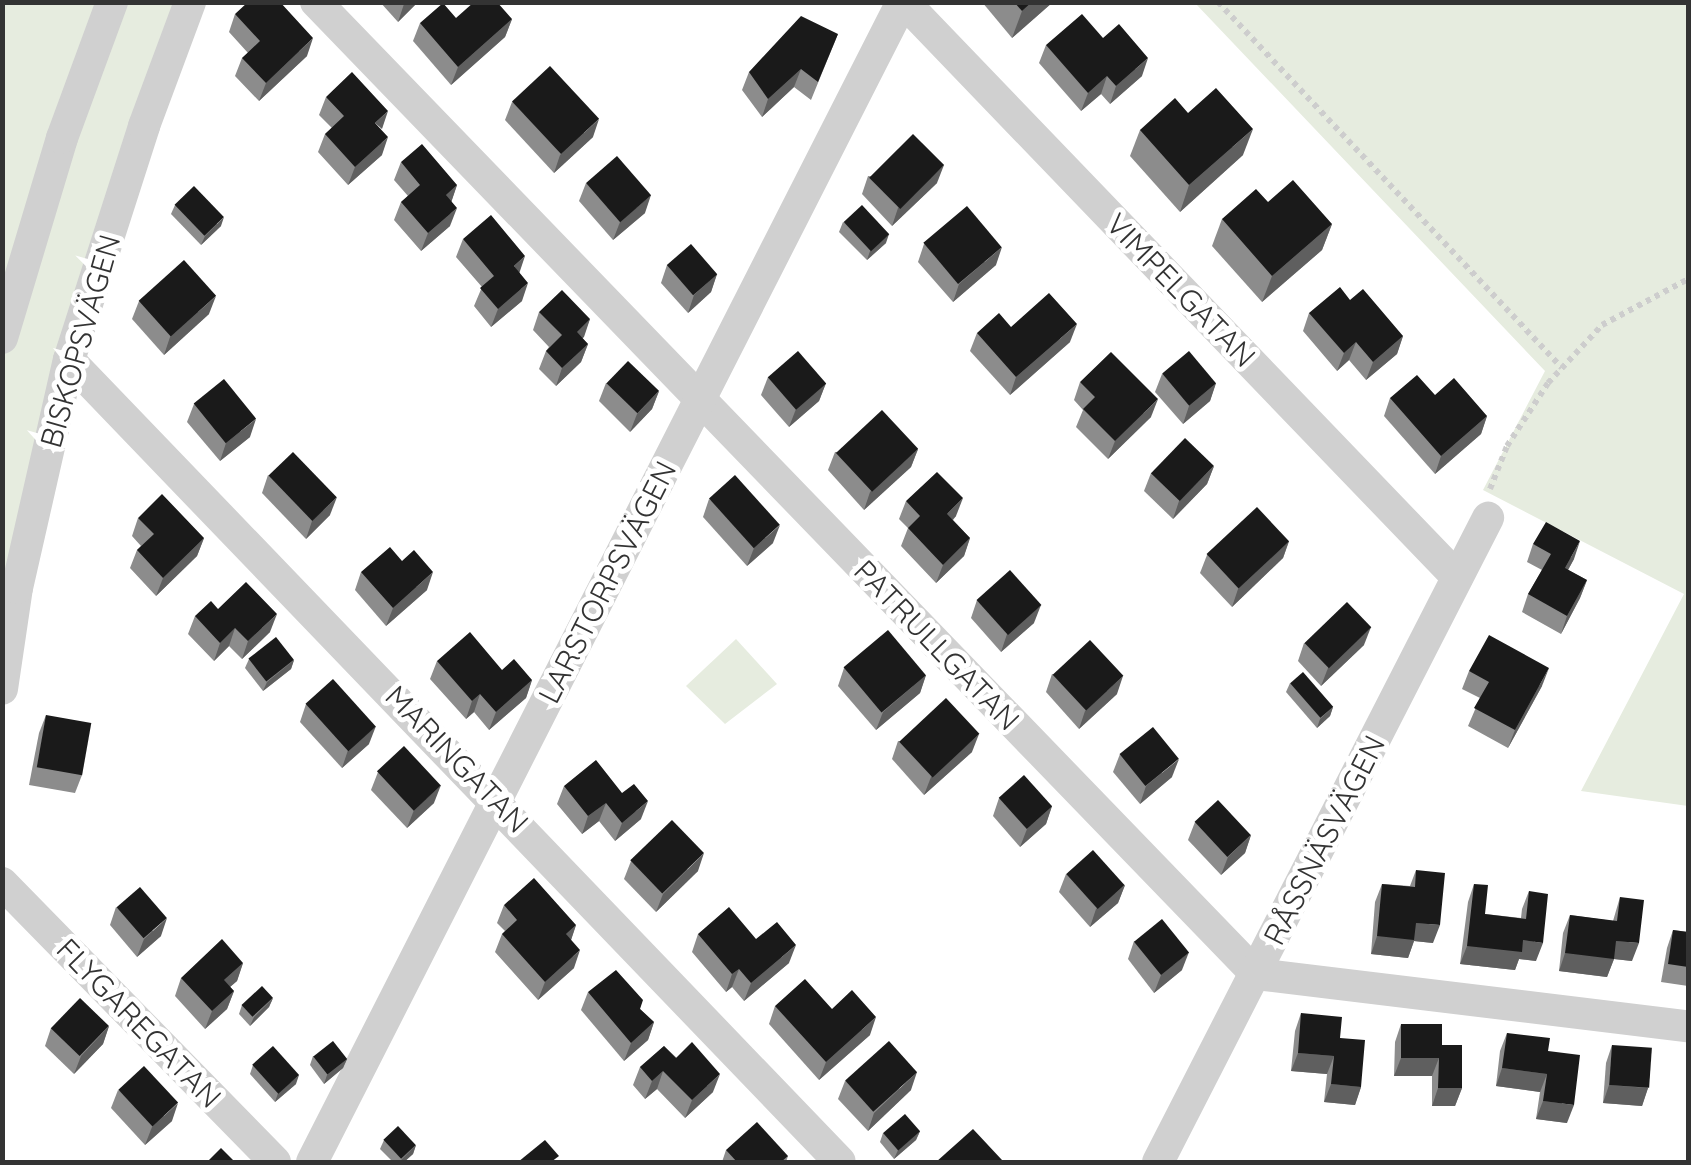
<!DOCTYPE html>
<html>
<head>
<meta charset="utf-8">
<style>
  body { margin:0 }
  #map { position:relative; width:1691px; height:1165px; overflow:hidden; background:#fff; font-family:Quicksand,sans-serif }
  div>[style] { position:absolute }
  .green>* { inset:0; background:#e6ecdf }
  .path>* { height:6px; margin-top:-3px; transform-origin:0; background:repeating-linear-gradient(90deg,#cdcdcd 0 5px,transparent 0 10px) }
  .street>* { height:32px; margin:-16px; padding:0 16px; transform-origin:16px; border-radius:16px; background:#d0d0d0 }
  .wall>* { inset:0; background:#8c8c8c }
  .shaded-wall>* { inset:0; background:#5f5f5f }
  .building>* { inset:0; background:#1a1a1a; transform-origin:0 0 }
  span { translate:-50% -50%; white-space:nowrap; text-align:center; line-height:1.15; -webkit-text-stroke:10px #fff; paint-order:stroke }
  .street-label { font-size:30px; color:#333 }
  .frame { position:absolute; inset:0; border:5px solid #333; pointer-events:none }
</style>
</head>
<body>
<div id="map">
  <div class="green">
    <i style="clip-path:polygon(3px 3px,192px 3px,76px 367px,3px 694px)"></i>
    <i style="clip-path:polygon(1195px 3px,1688px 3px,1688px 806px,1581px 791px,1684px 594px,1483px 490px,1545px 371px)"></i>
    <i style="clip-path:polygon(736px 639px,777px 684px,725px 724px,686px 686px)"></i>
  </div>
  <div class="path">
    <i style="left:1218px;top:2px;width:502px;rotate:46.77deg"></i>
    <i style="left:1490px;top:489px;width:46px;rotate:-68.4deg"></i>
    <i style="left:1507px;top:446px;width:75px;rotate:-56.9deg"></i>
    <i style="left:1548px;top:383px;width:79px;rotate:-47deg"></i>
    <i style="left:1602px;top:325px;width:98px;rotate:-28.1deg"></i>
  </div>
  <div class="street">
    <i style="left:316px;top:2px;width:1352px;rotate:45.96deg"></i>
    <i style="left:1256px;top:974px;width:435px;rotate:6.9deg"></i>
    <i style="left:904px;top:2px;width:798px;rotate:46.12deg"></i>
    <i style="left:2px;top:338px;width:209px;rotate:-73.3deg"></i>
    <i style="left:62px;top:138px;width:145px;rotate:-69.8deg"></i>
    <i style="left:69px;top:360px;width:1112px;rotate:46.13deg"></i>
    <i style="left:2px;top:689px;width:102px;rotate:-81.6deg"></i>
    <i style="left:17px;top:588px;width:234px;rotate:-77.2deg"></i>
    <i style="left:69px;top:360px;width:246px;rotate:-72.2deg"></i>
    <i style="left:144px;top:126px;width:132px;rotate:-69.6deg"></i>
    <i style="left:2px;top:883px;width:390px;rotate:45.6deg"></i>
    <i style="left:312px;top:1162px;width:1301px;rotate:-63.04deg"></i>
    <i style="left:1158px;top:1162px;width:724px;rotate:-62.87deg"></i>
  </div>
  <div class="wall">
    <i style="clip-path:polygon(380px 2px,418px 2px,398px 22px)"></i>
    <i style="clip-path:polygon(982px 2px,1053px 2px,1012px 38px)"></i>
    <i style="clip-path:polygon(235px 14px,307px 56px,259px 101px,235px 76px,242px 58px,248px 53px,229px 32px)"></i>
    <i style="clip-path:polygon(456px 18px,512px 19px,505px 37px,451px 85px,413px 41px,420px 23px)"></i>
    <i style="clip-path:polygon(838px 34px,811px 100px,794px 87px,762px 117px,742px 90px,749px 72px)"></i>
    <i style="clip-path:polygon(1103px 38px,1142px 76px,1110px 104px,1101px 94px,1081px 111px,1039px 63px,1046px 45px)"></i>
    <i style="clip-path:polygon(326px 97px,381px 129px,382px 155px,348px 185px,318px 152px,325px 134px,332px 128px,319px 115px)"></i>
    <i style="clip-path:polygon(512px 102px,593px 137px,554px 173px,505px 120px)"></i>
    <i style="clip-path:polygon(1188px 113px,1243px 155px,1180px 212px,1130px 156px,1140px 130px)"></i>
    <i style="clip-path:polygon(401px 162px,457px 185px,451px 202px,450px 226px,421px 251px,394px 220px,401px 202px,408px 196px,394px 180px)"></i>
    <i style="clip-path:polygon(868px 176px,937px 183px,892px 226px,862px 194px)"></i>
    <i style="clip-path:polygon(586px 183px,645px 213px,613px 240px,579px 201px)"></i>
    <i style="clip-path:polygon(1268px 202px,1332px 224px,1322px 250px,1262px 302px,1212px 246px,1222px 219px)"></i>
    <i style="clip-path:polygon(175px 205px,221px 226px,201px 245px,171px 214px)"></i>
    <i style="clip-path:polygon(843px 222px,886px 243px,867px 260px,839px 232px)"></i>
    <i style="clip-path:polygon(463px 239px,519px 272px,522px 301px,491px 327px,474px 306px,482px 287px,456px 257px)"></i>
    <i style="clip-path:polygon(924px 244px,996px 265px,953px 302px,918px 262px)"></i>
    <i style="clip-path:polygon(667px 265px,717px 274px,711px 292px,688px 313px,661px 283px)"></i>
    <i style="clip-path:polygon(1350px 300px,1403px 336px,1397px 354px,1366px 380px,1349px 360px,1337px 371px,1303px 331px,1309px 313px)"></i>
    <i style="clip-path:polygon(139px 301px,209px 314px,164px 355px,132px 319px)"></i>
    <i style="clip-path:polygon(539px 312px,590px 319px,582px 338px,588px 344px,581px 362px,556px 386px,539px 369px,546px 351px,549px 347px,533px 330px)"></i>
    <i style="clip-path:polygon(1011px 327px,1070px 342px,1010px 395px,970px 351px,977px 333px)"></i>
    <i style="clip-path:polygon(1162px 374px,1216px 383px,1210px 401px,1183px 424px,1155px 392px)"></i>
    <i style="clip-path:polygon(768px 377px,826px 383px,819px 401px,789px 427px,761px 395px)"></i>
    <i style="clip-path:polygon(1080px 382px,1151px 417px,1108px 459px,1076px 427px,1083px 410px,1074px 400px)"></i>
    <i style="clip-path:polygon(606px 383px,659px 391px,652px 409px,630px 432px,599px 401px)"></i>
    <i style="clip-path:polygon(1435px 395px,1487px 416px,1481px 434px,1435px 474px,1384px 416px,1390px 398px)"></i>
    <i style="clip-path:polygon(194px 404px,250px 437px,220px 461px,187px 422px)"></i>
    <i style="clip-path:polygon(918px 449px,911px 467px,864px 510px,828px 470px,835px 452px)"></i>
    <i style="clip-path:polygon(1214px 466px,1207px 484px,1173px 519px,1144px 491px,1151px 473px)"></i>
    <i style="clip-path:polygon(268px 475px,330px 515px,306px 539px,262px 493px)"></i>
    <i style="clip-path:polygon(709px 499px,773px 543px,747px 566px,703px 517px)"></i>
    <i style="clip-path:polygon(906px 501px,956px 516px,953px 520px,970px 538px,964px 556px,936px 583px,901px 546px,908px 528px,899px 519px)"></i>
    <i style="clip-path:polygon(138px 518px,204px 538px,197px 556px,156px 596px,130px 568px,137px 550px,141px 546px,132px 536px)"></i>
    <i style="clip-path:polygon(1289px 541px,1283px 558px,1232px 607px,1200px 573px,1207px 555px)"></i>
    <i style="clip-path:polygon(1533px 544px,1574px 559px,1568px 570px,1587px 580px,1580px 598px,1561px 634px,1522px 612px,1528px 594px,1542px 570px,1527px 562px)"></i>
    <i style="clip-path:polygon(361px 572px,427px 590px,386px 626px,355px 590px)"></i>
    <i style="clip-path:polygon(977px 600px,1034px 623px,1001px 652px,971px 618px)"></i>
    <i style="clip-path:polygon(218px 609px,270px 632px,242px 659px,229px 646px,214px 661px,188px 634px,195px 616px)"></i>
    <i style="clip-path:polygon(1304px 643px,1364px 645px,1321px 686px,1298px 661px)"></i>
    <i style="clip-path:polygon(249px 659px,294px 660px,291px 669px,263px 691px,245px 668px)"></i>
    <i style="clip-path:polygon(437px 661px,502px 670px,532px 680px,526px 698px,489px 730px,474px 712px,466px 719px,430px 679px)"></i>
    <i style="clip-path:polygon(844px 668px,926px 675px,920px 693px,876px 730px,838px 686px)"></i>
    <i style="clip-path:polygon(1469px 671px,1542px 686px,1508px 748px,1468px 726px,1480px 698px,1462px 689px)"></i>
    <i style="clip-path:polygon(1052px 674px,1117px 694px,1079px 729px,1046px 692px)"></i>
    <i style="clip-path:polygon(1290px 683px,1333px 707px,1330px 716px,1317px 728px,1286px 692px)"></i>
    <i style="clip-path:polygon(306px 704px,369px 744px,342px 768px,300px 722px)"></i>
    <i style="clip-path:polygon(46px 715px,82px 775px,75px 793px,29px 785px,39px 733px)"></i>
    <i style="clip-path:polygon(898px 741px,972px 752px,924px 795px,892px 759px)"></i>
    <i style="clip-path:polygon(1120px 754px,1172px 777px,1140px 804px,1113px 772px)"></i>
    <i style="clip-path:polygon(378px 772px,434px 803px,407px 828px,371px 790px)"></i>
    <i style="clip-path:polygon(564px 786px,622px 793px,641px 819px,615px 841px,599px 821px,582px 834px,557px 804px)"></i>
    <i style="clip-path:polygon(999px 798px,1052px 806px,1046px 824px,1020px 847px,993px 816px)"></i>
    <i style="clip-path:polygon(1195px 822px,1251px 835px,1245px 853px,1221px 875px,1188px 840px)"></i>
    <i style="clip-path:polygon(631px 861px,698px 871px,656px 912px,624px 879px)"></i>
    <i style="clip-path:polygon(1416px 870px,1433px 943px,1414px 941px,1408px 958px,1371px 954px,1375px 902px,1382px 884px,1410px 886px)"></i>
    <i style="clip-path:polygon(1066px 874px,1125px 885px,1118px 903px,1090px 927px,1059px 892px)"></i>
    <i style="clip-path:polygon(1474px 884px,1485px 914px,1521px 918px,1522px 909px,1529px 891px,1536px 961px,1519px 959px,1515px 970px,1460px 964px,1468px 902px)"></i>
    <i style="clip-path:polygon(1620px 897px,1632px 961px,1614px 959px,1607px 977px,1559px 971px,1563px 933px,1570px 915px,1613px 921px)"></i>
    <i style="clip-path:polygon(504px 905px,576px 925px,571px 940px,574px 968px,538px 1000px,495px 952px,502px 934px,505px 931px,497px 923px)"></i>
    <i style="clip-path:polygon(116px 907px,161px 936px,137px 957px,110px 925px)"></i>
    <i style="clip-path:polygon(1673px 930px,1688px 932px,1688px 986px,1661px 982px,1667px 948px)"></i>
    <i style="clip-path:polygon(698px 934px,756px 939px,789px 963px,744px 1001px,732px 987px,726px 992px,692px 952px)"></i>
    <i style="clip-path:polygon(1134px 941px,1182px 970px,1154px 993px,1128px 959px)"></i>
    <i style="clip-path:polygon(243px 963px,237px 981px,230px 987px,234px 991px,227px 1009px,205px 1029px,175px 996px,181px 978px)"></i>
    <i style="clip-path:polygon(588px 992px,640px 1009px,654px 1022px,648px 1040px,624px 1061px,581px 1010px)"></i>
    <i style="clip-path:polygon(273px 998px,269px 1007px,250px 1026px,239px 1014px,242px 1005px)"></i>
    <i style="clip-path:polygon(775px 1006px,832px 1009px,870px 1035px,819px 1080px,769px 1024px)"></i>
    <i style="clip-path:polygon(1301px 1013px,1340px 1038px,1361px 1087px,1355px 1105px,1324px 1102px,1327px 1074px,1291px 1071px,1295px 1031px)"></i>
    <i style="clip-path:polygon(1401px 1024px,1442px 1045px,1462px 1088px,1455px 1106px,1432px 1106px,1432px 1076px,1394px 1076px,1395px 1042px)"></i>
    <i style="clip-path:polygon(109px 1026px,103px 1044px,74px 1074px,45px 1046px,51px 1028px)"></i>
    <i style="clip-path:polygon(1507px 1033px,1548px 1051px,1567px 1123px,1536px 1119px,1540px 1092px,1496px 1086px,1500px 1051px)"></i>
    <i style="clip-path:polygon(1612px 1045px,1648px 1088px,1642px 1106px,1603px 1103px,1606px 1063px)"></i>
    <i style="clip-path:polygon(664px 1046px,713px 1092px,685px 1118px,657px 1089px,645px 1099px,633px 1085px,640px 1067px)"></i>
    <i style="clip-path:polygon(313px 1056px,347px 1059px,343px 1068px,324px 1084px,310px 1065px)"></i>
    <i style="clip-path:polygon(253px 1065px,296px 1084px,275px 1102px,250px 1074px)"></i>
    <i style="clip-path:polygon(845px 1081px,911px 1090px,868px 1131px,838px 1099px)"></i>
    <i style="clip-path:polygon(118px 1090px,172px 1121px,145px 1145px,111px 1108px)"></i>
    <i style="clip-path:polygon(920px 1131px,916px 1140px,894px 1159px,880px 1142px,883px 1133px)"></i>
    <i style="clip-path:polygon(384px 1140px,416px 1145px,413px 1154px,404px 1162px,393px 1162px,380px 1149px)"></i>
    <i style="clip-path:polygon(726px 1150px,788px 1156px,786px 1162px,722px 1162px)"></i>
  </div>
  <div class="shaded-wall">
    <i style="clip-path:polygon(406px 2px,418px 2px,398px 22px,404px 4px)"></i>
    <i style="clip-path:polygon(1032px 2px,1053px 2px,1012px 38px,1022px 11px)"></i>
    <i style="clip-path:polygon(512px 19px,505px 37px,451px 85px,458px 67px)"></i>
    <i style="clip-path:polygon(313px 38px,307px 56px,259px 101px,266px 83px)"></i>
    <i style="clip-path:polygon(1148px 58px,1142px 76px,1110px 104px,1116px 86px)"></i>
    <i style="clip-path:polygon(801px 69px,794px 87px,762px 117px,768px 99px)"></i>
    <i style="clip-path:polygon(1107px 76px,1101px 94px,1081px 111px,1088px 93px)"></i>
    <i style="clip-path:polygon(388px 111px,382px 129px,375px 123px)"></i>
    <i style="clip-path:polygon(599px 119px,593px 137px,554px 173px,560px 155px)"></i>
    <i style="clip-path:polygon(1253px 129px,1243px 155px,1180px 212px,1189px 185px)"></i>
    <i style="clip-path:polygon(388px 137px,382px 155px,348px 185px,355px 167px)"></i>
    <i style="clip-path:polygon(944px 165px,937px 183px,892px 226px,898px 208px)"></i>
    <i style="clip-path:polygon(457px 185px,451px 203px,446px 195px)"></i>
    <i style="clip-path:polygon(651px 195px,645px 213px,613px 240px,620px 222px)"></i>
    <i style="clip-path:polygon(457px 208px,450px 226px,421px 251px,428px 233px)"></i>
    <i style="clip-path:polygon(224px 217px,221px 226px,201px 245px,205px 236px)"></i>
    <i style="clip-path:polygon(1332px 224px,1322px 250px,1262px 302px,1272px 276px)"></i>
    <i style="clip-path:polygon(889px 234px,886px 243px,867px 260px,870px 251px)"></i>
    <i style="clip-path:polygon(1002px 247px,996px 265px,953px 302px,959px 284px)"></i>
    <i style="clip-path:polygon(525px 256px,519px 274px,514px 266px)"></i>
    <i style="clip-path:polygon(717px 274px,711px 292px,688px 313px,694px 295px)"></i>
    <i style="clip-path:polygon(528px 283px,522px 301px,491px 327px,498px 309px)"></i>
    <i style="clip-path:polygon(216px 296px,209px 314px,164px 355px,170px 337px)"></i>
    <i style="clip-path:polygon(590px 319px,584px 337px,570px 350px,577px 332px)"></i>
    <i style="clip-path:polygon(1077px 324px,1070px 342px,1010px 395px,1016px 377px)"></i>
    <i style="clip-path:polygon(1403px 336px,1397px 354px,1366px 380px,1373px 362px)"></i>
    <i style="clip-path:polygon(1356px 342px,1349px 360px,1337px 371px,1344px 353px)"></i>
    <i style="clip-path:polygon(588px 344px,581px 362px,556px 386px,562px 368px)"></i>
    <i style="clip-path:polygon(826px 383px,819px 401px,789px 427px,796px 409px)"></i>
    <i style="clip-path:polygon(1216px 383px,1210px 401px,1183px 424px,1189px 406px)"></i>
    <i style="clip-path:polygon(659px 391px,652px 409px,630px 432px,637px 414px)"></i>
    <i style="clip-path:polygon(1158px 399px,1151px 417px,1108px 459px,1115px 441px)"></i>
    <i style="clip-path:polygon(1487px 416px,1481px 434px,1435px 474px,1441px 456px)"></i>
    <i style="clip-path:polygon(256px 419px,250px 437px,220px 461px,226px 443px)"></i>
    <i style="clip-path:polygon(918px 449px,911px 467px,864px 510px,870px 492px)"></i>
    <i style="clip-path:polygon(1214px 466px,1207px 484px,1173px 519px,1179px 501px)"></i>
    <i style="clip-path:polygon(337px 497px,330px 515px,306px 539px,312px 521px)"></i>
    <i style="clip-path:polygon(963px 498px,956px 516px,941px 532px,947px 514px)"></i>
    <i style="clip-path:polygon(780px 525px,773px 543px,747px 566px,754px 548px)"></i>
    <i style="clip-path:polygon(204px 538px,197px 556px,156px 596px,163px 578px)"></i>
    <i style="clip-path:polygon(970px 538px,964px 556px,936px 583px,943px 565px)"></i>
    <i style="clip-path:polygon(1289px 541px,1283px 558px,1232px 607px,1238px 589px)"></i>
    <i style="clip-path:polygon(1580px 541px,1574px 559px,1559px 586px,1565px 568px)"></i>
    <i style="clip-path:polygon(433px 572px,427px 590px,386px 626px,393px 608px)"></i>
    <i style="clip-path:polygon(1587px 580px,1580px 598px,1561px 634px,1567px 616px)"></i>
    <i style="clip-path:polygon(1041px 605px,1034px 623px,1001px 652px,1007px 634px)"></i>
    <i style="clip-path:polygon(277px 614px,270px 632px,242px 659px,248px 641px)"></i>
    <i style="clip-path:polygon(1371px 627px,1364px 645px,1321px 686px,1328px 668px)"></i>
    <i style="clip-path:polygon(235px 628px,229px 646px,214px 661px,220px 643px)"></i>
    <i style="clip-path:polygon(294px 660px,291px 669px,263px 691px,267px 682px)"></i>
    <i style="clip-path:polygon(1549px 668px,1542px 686px,1508px 748px,1515px 730px)"></i>
    <i style="clip-path:polygon(926px 675px,920px 693px,876px 730px,883px 712px)"></i>
    <i style="clip-path:polygon(1123px 676px,1117px 694px,1079px 729px,1085px 711px)"></i>
    <i style="clip-path:polygon(532px 680px,526px 698px,489px 730px,496px 712px)"></i>
    <i style="clip-path:polygon(480px 694px,474px 712px,466px 719px,472px 701px)"></i>
    <i style="clip-path:polygon(1333px 707px,1330px 716px,1317px 728px,1320px 719px)"></i>
    <i style="clip-path:polygon(376px 726px,369px 744px,342px 768px,348px 750px)"></i>
    <i style="clip-path:polygon(979px 734px,972px 752px,924px 795px,931px 777px)"></i>
    <i style="clip-path:polygon(1179px 759px,1172px 777px,1140px 804px,1146px 786px)"></i>
    <i style="clip-path:polygon(441px 785px,434px 803px,407px 828px,414px 810px)"></i>
    <i style="clip-path:polygon(648px 801px,641px 819px,615px 841px,622px 823px)"></i>
    <i style="clip-path:polygon(606px 803px,599px 821px,582px 834px,588px 816px)"></i>
    <i style="clip-path:polygon(1052px 806px,1046px 824px,1020px 847px,1027px 829px)"></i>
    <i style="clip-path:polygon(1251px 835px,1245px 853px,1221px 875px,1228px 857px)"></i>
    <i style="clip-path:polygon(704px 853px,698px 871px,656px 912px,663px 894px)"></i>
    <i style="clip-path:polygon(1125px 885px,1118px 903px,1090px 927px,1096px 909px)"></i>
    <i style="clip-path:polygon(167px 918px,161px 936px,137px 957px,144px 939px)"></i>
    <i style="clip-path:polygon(1416px 923px,1440px 925px,1433px 943px,1414px 941px,1408px 958px,1371px 954px,1377px 936px)"></i>
    <i style="clip-path:polygon(576px 925px,570px 943px,566px 934px)"></i>
    <i style="clip-path:polygon(1523px 940px,1543px 943px,1536px 961px,1519px 959px,1515px 970px,1460px 964px,1467px 946px)"></i>
    <i style="clip-path:polygon(1616px 941px,1639px 943px,1632px 961px,1614px 959px,1607px 977px,1559px 971px,1565px 953px)"></i>
    <i style="clip-path:polygon(796px 945px,789px 963px,744px 1001px,751px 983px)"></i>
    <i style="clip-path:polygon(580px 950px,574px 968px,538px 1000px,545px 982px)"></i>
    <i style="clip-path:polygon(1189px 952px,1182px 970px,1154px 993px,1161px 975px)"></i>
    <i style="clip-path:polygon(243px 963px,237px 981px,217px 998px,224px 980px)"></i>
    <i style="clip-path:polygon(739px 969px,732px 987px,726px 992px,732px 974px)"></i>
    <i style="clip-path:polygon(234px 991px,227px 1009px,205px 1029px,212px 1011px)"></i>
    <i style="clip-path:polygon(273px 998px,269px 1007px,250px 1026px,254px 1017px)"></i>
    <i style="clip-path:polygon(876px 1017px,870px 1035px,819px 1080px,826px 1062px)"></i>
    <i style="clip-path:polygon(654px 1022px,648px 1040px,624px 1061px,631px 1043px)"></i>
    <i style="clip-path:polygon(109px 1026px,103px 1044px,74px 1074px,81px 1056px)"></i>
    <i style="clip-path:polygon(1298px 1053px,1334px 1056px,1327px 1074px,1291px 1071px)"></i>
    <i style="clip-path:polygon(1401px 1058px,1439px 1058px,1432px 1076px,1394px 1076px)"></i>
    <i style="clip-path:polygon(347px 1059px,343px 1068px,324px 1084px,327px 1075px)"></i>
    <i style="clip-path:polygon(1502px 1068px,1547px 1074px,1540px 1092px,1496px 1086px)"></i>
    <i style="clip-path:polygon(663px 1071px,657px 1089px,645px 1099px,652px 1081px)"></i>
    <i style="clip-path:polygon(917px 1072px,911px 1090px,868px 1131px,874px 1113px)"></i>
    <i style="clip-path:polygon(720px 1074px,713px 1092px,685px 1118px,692px 1100px)"></i>
    <i style="clip-path:polygon(299px 1075px,296px 1084px,275px 1102px,278px 1093px)"></i>
    <i style="clip-path:polygon(1331px 1084px,1361px 1087px,1355px 1105px,1324px 1102px)"></i>
    <i style="clip-path:polygon(1609px 1085px,1648px 1088px,1642px 1106px,1603px 1103px)"></i>
    <i style="clip-path:polygon(1438px 1088px,1462px 1088px,1455px 1106px,1432px 1106px)"></i>
    <i style="clip-path:polygon(1543px 1101px,1574px 1105px,1567px 1123px,1536px 1119px)"></i>
    <i style="clip-path:polygon(178px 1103px,172px 1121px,145px 1145px,152px 1127px)"></i>
    <i style="clip-path:polygon(920px 1131px,916px 1140px,894px 1159px,898px 1150px)"></i>
    <i style="clip-path:polygon(416px 1145px,413px 1154px,404px 1162px,400px 1162px,402px 1159px)"></i>
  </div>
  <div class="building">
    <i style="clip-path:polygon(248px 2px,280px 2px,313px 38px,266px 83px,242px 58px,260px 41px,235px 14px)"></i>
    <i style="clip-path:polygon(474px 2px,497px 2px,512px 19px,458px 67px,420px 23px,443px 3px,456px 18px)"></i>
    <i style="clip-path:polygon(1014px 2px,1032px 2px,1022px 11px)"></i>
    <i style="clip-path:polygon(1082px 14px,1103px 38px,1119px 24px,1148px 58px,1116px 86px,1107px 76px,1088px 93px,1046px 45px)"></i>
    <i style="clip-path:polygon(801px 16px,838px 34px,818px 82px,801px 69px,768px 99px,749px 72px)"></i>
    <i style="left:550px;top:66px;width:72px;height:52px;rotate:47deg"></i>
    <i style="clip-path:polygon(352px 72px,388px 111px,375px 123px,388px 137px,355px 167px,325px 134px,344px 116px,326px 97px)"></i>
    <i style="clip-path:polygon(1216px 88px,1253px 129px,1189px 185px,1140px 130px,1175px 98px,1188px 113px)"></i>
    <i style="left:913px;top:134px;width:44px;height:62px;rotate:45deg"></i>
    <i style="clip-path:polygon(422px 144px,457px 185px,446px 195px,457px 208px,428px 233px,401px 202px,420px 185px,401px 162px)"></i>
    <i style="left:617px;top:156px;width:52px;height:41px;rotate:49deg"></i>
    <i style="clip-path:polygon(1293px 180px,1332px 224px,1272px 276px,1222px 219px,1256px 189px,1268px 202px)"></i>
    <i style="left:194px;top:186px;width:43px;height:27px;rotate:46deg"></i>
    <i style="left:862px;top:205px;width:40px;height:25px;rotate:47deg"></i>
    <i style="left:967px;top:206px;width:54px;height:57px;rotate:50deg"></i>
    <i style="clip-path:polygon(491px 215px,525px 256px,514px 266px,528px 283px,498px 309px,480px 288px,494px 276px,463px 239px)"></i>
    <i style="left:691px;top:244px;width:40px;height:32px;rotate:49deg"></i>
    <i style="left:184px;top:260px;width:48px;height:61px;rotate:48deg"></i>
    <i style="clip-path:polygon(1340px 287px,1350px 300px,1363px 289px,1403px 336px,1373px 362px,1356px 342px,1344px 353px,1309px 313px)"></i>
    <i style="clip-path:polygon(562px 290px,590px 319px,577px 332px,588px 344px,562px 368px,546px 351px,562px 335px,539px 312px)"></i>
    <i style="clip-path:polygon(1049px 293px,1077px 324px,1016px 377px,977px 333px,999px 313px,1011px 327px)"></i>
    <i style="left:798px;top:351px;width:43px;height:40px;rotate:49deg"></i>
    <i style="left:1189px;top:351px;width:42px;height:35px;rotate:50deg"></i>
    <i style="clip-path:polygon(1111px 352px,1158px 399px,1115px 441px,1083px 409px,1095px 397px,1080px 382px)"></i>
    <i style="left:628px;top:361px;width:43px;height:31px;rotate:44deg"></i>
    <i style="clip-path:polygon(1417px 375px,1435px 395px,1454px 378px,1487px 416px,1441px 456px,1390px 398px)"></i>
    <i style="left:224px;top:379px;width:51px;height:39px;rotate:51deg"></i>
    <i style="left:882px;top:410px;width:53px;height:63px;rotate:47deg"></i>
    <i style="left:1185px;top:438px;width:40px;height:49px;rotate:44deg"></i>
    <i style="left:293px;top:452px;width:63px;height:34px;rotate:46deg"></i>
    <i style="clip-path:polygon(937px 472px,963px 498px,947px 514px,970px 538px,943px 565px,908px 528px,920px 516px,906px 501px)"></i>
    <i style="left:735px;top:475px;width:67px;height:35px;rotate:48deg"></i>
    <i style="clip-path:polygon(162px 494px,204px 538px,163px 578px,137px 550px,154px 534px,138px 518px)"></i>
    <i style="left:1257px;top:507px;width:47px;height:69px;rotate:47deg"></i>
    <i style="clip-path:polygon(1546px 522px,1580px 541px,1565px 568px,1587px 580px,1567px 616px,1528px 594px,1551px 554px,1533px 544px)"></i>
    <i style="clip-path:polygon(390px 547px,402px 561px,414px 550px,433px 572px,393px 608px,361px 572px)"></i>
    <i style="left:1010px;top:570px;width:47px;height:45px;rotate:48deg"></i>
    <i style="clip-path:polygon(246px 582px,277px 614px,248px 641px,235px 628px,220px 643px,195px 616px,211px 601px,218px 609px)"></i>
    <i style="left:1347px;top:602px;width:35px;height:59px;rotate:46deg"></i>
    <i style="left:888px;top:630px;width:59px;height:58px;rotate:50deg"></i>
    <i style="clip-path:polygon(470px 632px,502px 670px,514px 659px,532px 680px,496px 712px,480px 694px,472px 701px,437px 661px)"></i>
    <i style="clip-path:polygon(1489px 635px,1549px 668px,1515px 730px,1474px 708px,1489px 682px,1469px 671px)"></i>
    <i style="left:276px;top:637px;width:29px;height:35px;rotate:52deg"></i>
    <i style="left:1090px;top:640px;width:49px;height:51px;rotate:47deg"></i>
    <i style="left:1303px;top:672px;width:46px;height:17px;rotate:49deg"></i>
    <i style="left:333px;top:679px;width:64px;height:37px;rotate:48deg"></i>
    <i style="left:946px;top:698px;width:49px;height:64px;rotate:47deg"></i>
    <i style="left:46px;top:715px;width:46px;height:53px;rotate:10deg"></i>
    <i style="left:1153px;top:727px;width:41px;height:43px;rotate:51deg"></i>
    <i style="left:404px;top:746px;width:54px;height:37px;rotate:47deg"></i>
    <i style="clip-path:polygon(596px 760px,622px 793px,634px 784px,648px 801px,622px 823px,606px 803px,588px 816px,564px 786px)"></i>
    <i style="left:1024px;top:775px;width:42px;height:34px;rotate:48deg"></i>
    <i style="left:1218px;top:800px;width:48px;height:32px;rotate:47deg"></i>
    <i style="left:672px;top:820px;width:46px;height:58px;rotate:46deg"></i>
    <i style="left:1093px;top:850px;width:47px;height:36px;rotate:48deg"></i>
    <i style="clip-path:polygon(1416px 870px,1445px 873px,1440px 925px,1416px 923px,1414px 940px,1377px 936px,1382px 884px,1415px 887px)"></i>
    <i style="clip-path:polygon(534px 878px,576px 925px,566px 934px,580px 950px,545px 982px,502px 934px,517px 920px,504px 905px)"></i>
    <i style="clip-path:polygon(1474px 884px,1488px 885px,1485px 914px,1526px 919px,1529px 891px,1548px 894px,1543px 943px,1523px 940px,1522px 952px,1467px 946px)"></i>
    <i style="left:140px;top:887px;width:41px;height:31px;rotate:49deg"></i>
    <i style="clip-path:polygon(1620px 897px,1644px 900px,1639px 943px,1616px 941px,1614px 959px,1565px 953px,1570px 915px,1617px 921px)"></i>
    <i style="clip-path:polygon(729px 907px,756px 939px,777px 922px,796px 945px,751px 983px,739px 969px,732px 974px,698px 934px)"></i>
    <i style="left:1162px;top:919px;width:43px;height:36px;rotate:51deg"></i>
    <i style="clip-path:polygon(1673px 930px,1688px 932px,1688px 967px,1668px 964px)"></i>
    <i style="clip-path:polygon(222px 939px,243px 963px,224px 980px,234px 991px,212px 1011px,181px 978px)"></i>
    <i style="clip-path:polygon(616px 970px,643px 1000px,640px 1009px,654px 1022px,631px 1043px,588px 992px)"></i>
    <i style="clip-path:polygon(805px 979px,832px 1009px,852px 990px,876px 1017px,826px 1062px,775px 1006px)"></i>
    <i style="left:262px;top:986px;width:16px;height:28px;rotate:47deg"></i>
    <i style="left:80px;top:998px;width:40px;height:42px;rotate:44deg"></i>
    <i style="clip-path:polygon(1301px 1013px,1342px 1017px,1340px 1038px,1365px 1040px,1361px 1087px,1331px 1084px,1334px 1056px,1298px 1053px)"></i>
    <i style="clip-path:polygon(1401px 1024px,1442px 1024px,1442px 1045px,1462px 1045px,1462px 1088px,1438px 1088px,1439px 1058px,1401px 1058px)"></i>
    <i style="clip-path:polygon(1507px 1033px,1550px 1038px,1548px 1051px,1580px 1055px,1574px 1105px,1543px 1101px,1547px 1074px,1502px 1068px)"></i>
    <i style="left:333px;top:1041px;width:23px;height:25px;rotate:52deg"></i>
    <i style="left:889px;top:1041px;width:42px;height:59px;rotate:48deg"></i>
    <i style="clip-path:polygon(692px 1042px,720px 1074px,692px 1100px,663px 1071px,652px 1081px,640px 1067px,664px 1046px,676px 1058px)"></i>
    <i style="left:1612px;top:1045px;width:40px;height:40px;rotate:4deg"></i>
    <i style="left:273px;top:1046px;width:39px;height:28px;rotate:48deg"></i>
    <i style="left:144px;top:1066px;width:50px;height:35px;rotate:47deg"></i>
    <i style="left:905px;top:1114px;width:23px;height:29px;rotate:49deg"></i>
    <i style="clip-path:polygon(757px 1122px,788px 1156px,781px 1162px,737px 1162px,726px 1150px)"></i>
    <i style="left:398px;top:1126px;width:26px;height:20px;rotate:47deg"></i>
    <i style="clip-path:polygon(973px 1129px,1002px 1160px,999px 1162px,936px 1162px)"></i>
    <i style="clip-path:polygon(545px 1140px,559px 1156px,551px 1162px,518px 1162px)"></i>
    <i style="clip-path:polygon(221px 1148px,235px 1162px,207px 1162px)"></i>
  </div>
  <div class="street-label">
    <span style="left:1181px;top:290px;rotate:46deg">VIMPELGATAN</span>
    <span style="left:80px;top:341px;rotate:-74deg">BISKOPSVÄGEN</span>
    <span style="left:607px;top:582px;rotate:-63deg">LARSTORPSVÄGEN</span>
    <span style="left:937px;top:645px;rotate:46deg">PATRULLGATAN</span>
    <span style="left:457px;top:759px;rotate:46deg">MARINGATAN</span>
    <span style="left:1324px;top:840px;rotate:-63deg">RÅSSNÄSVÄGEN</span>
    <span style="left:139px;top:1023px;rotate:46deg">FLYGAREGATAN</span>
  </div>
  <div class="frame"></div>
</div>
</body>
</html>
